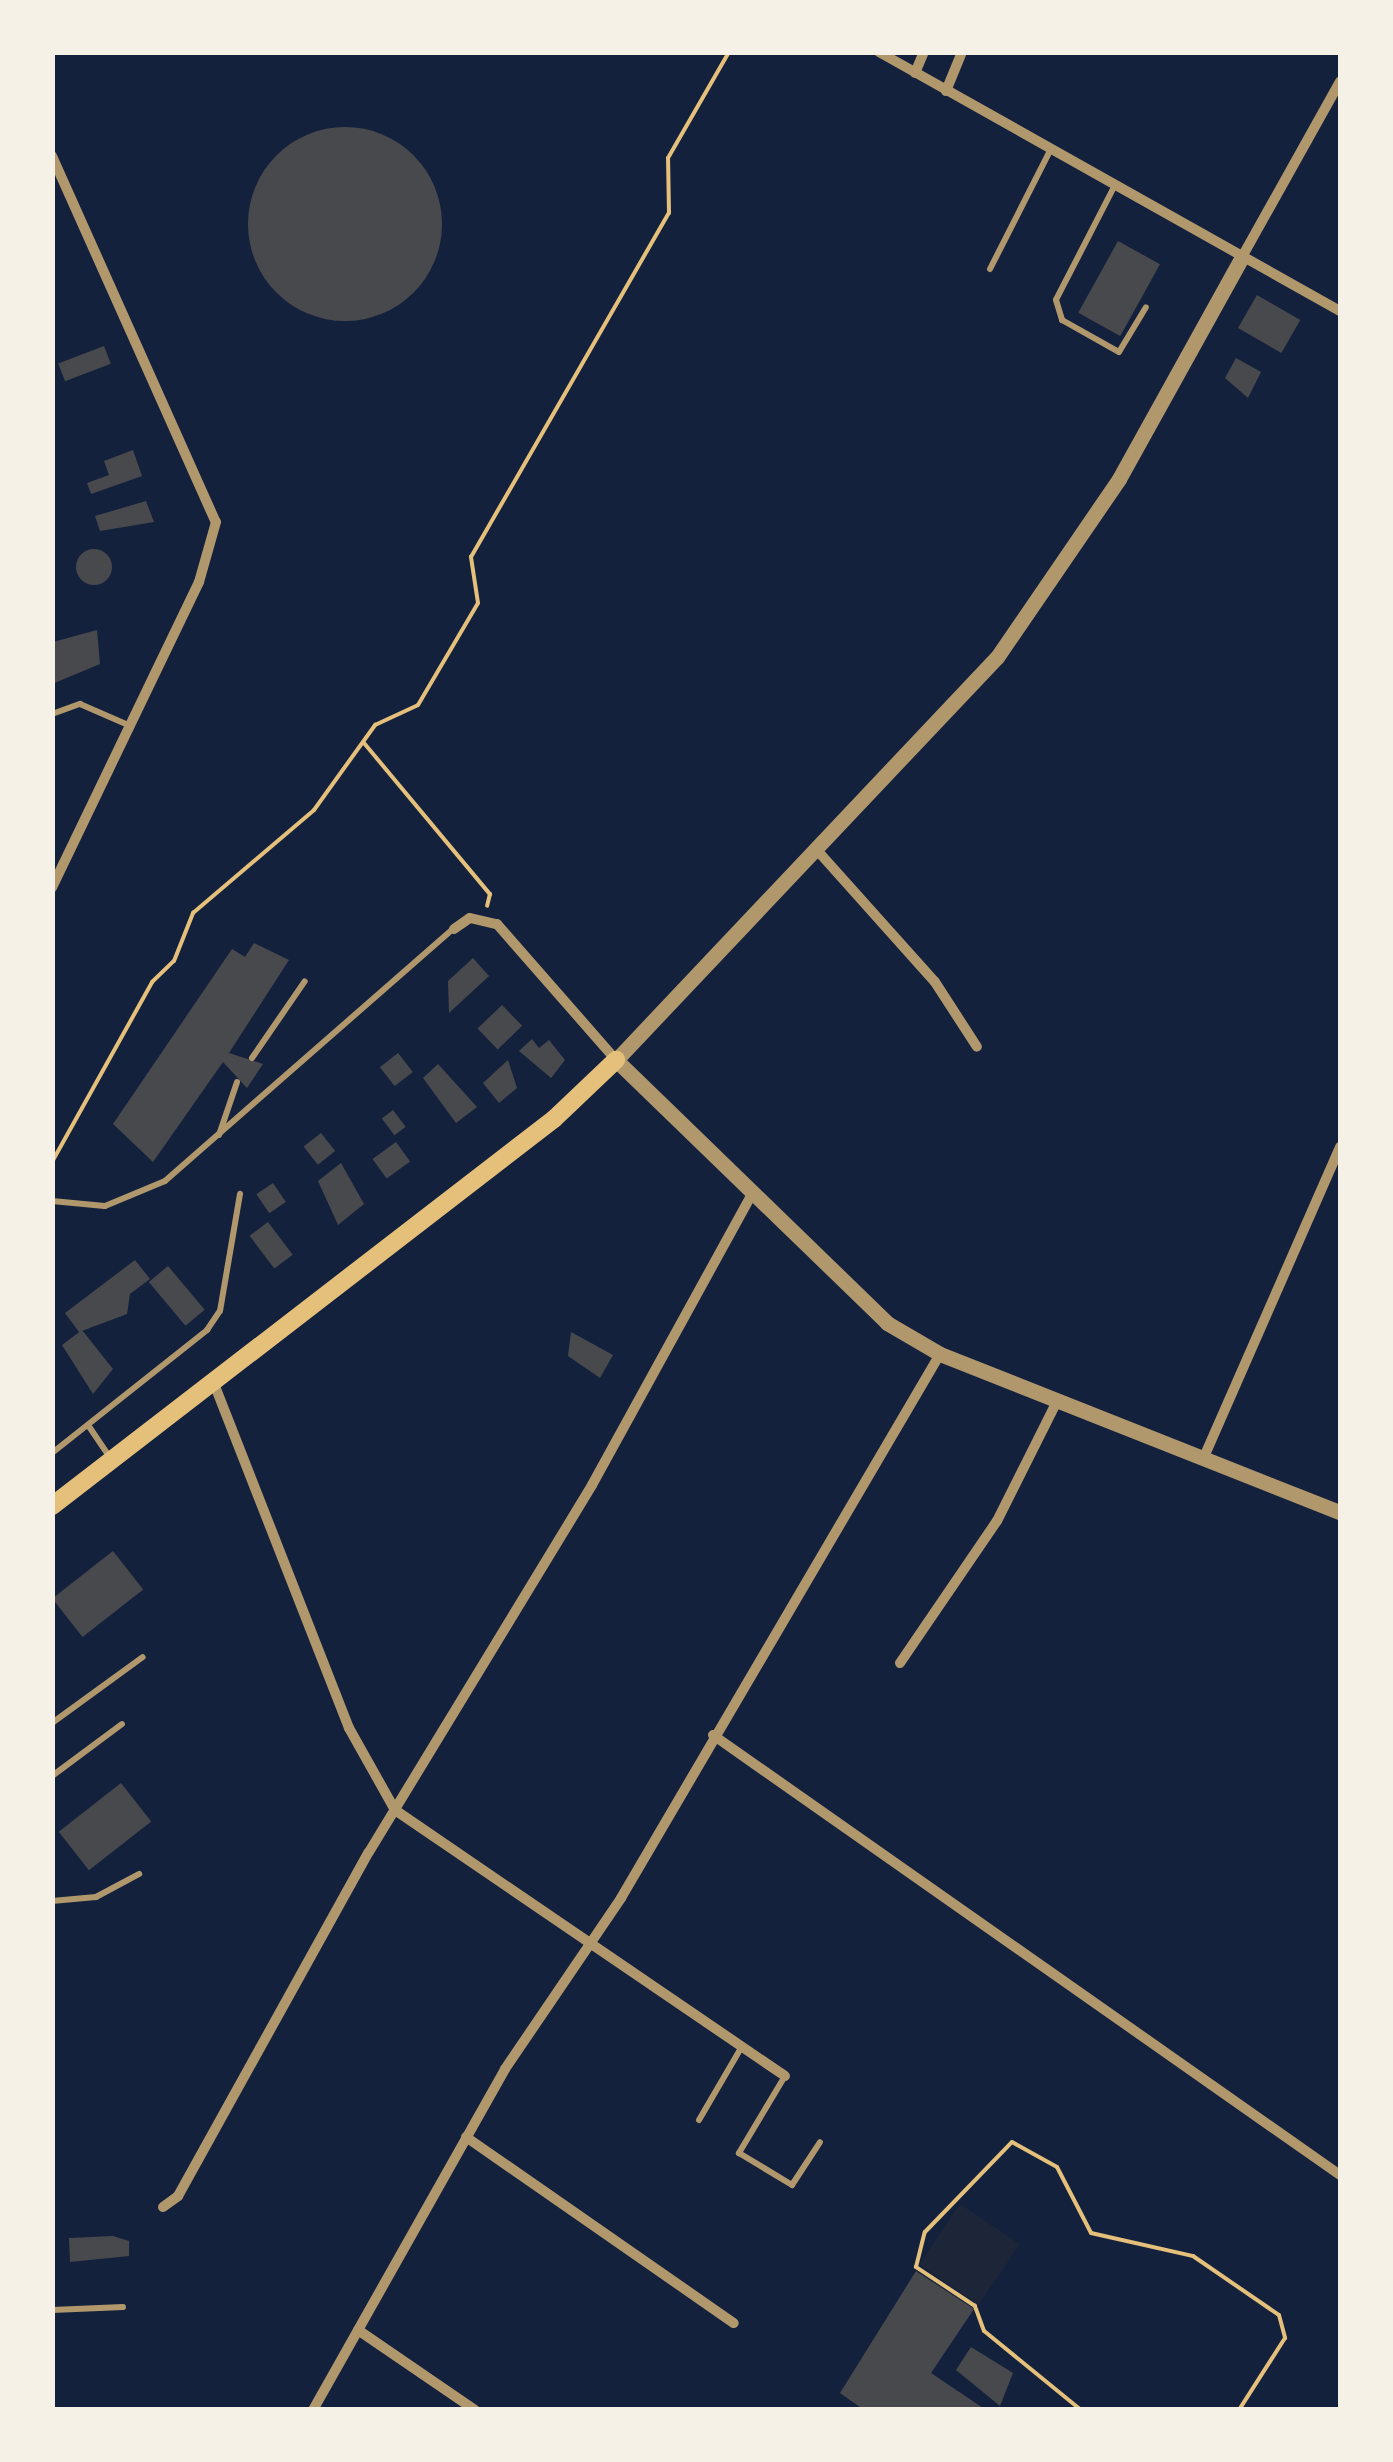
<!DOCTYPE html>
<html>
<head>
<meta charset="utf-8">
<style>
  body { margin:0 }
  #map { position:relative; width:1393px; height:2462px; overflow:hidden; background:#14213d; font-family:"Noto Sans",sans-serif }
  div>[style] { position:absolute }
  .green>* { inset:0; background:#1d2539; transform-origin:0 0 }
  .building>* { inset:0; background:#48494c; transform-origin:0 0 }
  .round { border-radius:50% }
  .path>* { height:4px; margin:-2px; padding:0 2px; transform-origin:2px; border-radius:2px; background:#e5c07b }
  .service>* { height:6px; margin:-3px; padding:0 3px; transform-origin:3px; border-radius:3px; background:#b1986c }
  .minor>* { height:10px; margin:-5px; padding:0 5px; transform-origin:5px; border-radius:5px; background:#b1986c }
  .tertiary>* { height:15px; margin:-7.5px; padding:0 7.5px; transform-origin:7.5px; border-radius:7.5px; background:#b1986c }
  .secondary>* { height:18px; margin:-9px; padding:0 9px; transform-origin:9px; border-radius:9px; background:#e5c07b }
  span { translate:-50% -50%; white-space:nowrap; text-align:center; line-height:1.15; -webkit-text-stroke:10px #f6f1e7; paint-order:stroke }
  .frame { position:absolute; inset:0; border:55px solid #f6f1e7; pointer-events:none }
</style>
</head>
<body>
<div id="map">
  <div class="green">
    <i style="left:960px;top:2204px;width:72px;height:73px;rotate:34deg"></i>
  </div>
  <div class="building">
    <i class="round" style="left:248px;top:127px;width:194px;height:194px"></i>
    <i style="left:1118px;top:241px;width:48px;height:82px;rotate:29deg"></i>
    <i style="left:1257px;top:295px;width:50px;height:38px;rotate:30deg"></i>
    <i style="left:104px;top:346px;width:19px;height:49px;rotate:69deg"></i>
    <i style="clip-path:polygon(1236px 358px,1261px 372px,1248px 398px,1225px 378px)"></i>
    <i style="clip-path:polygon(133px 450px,142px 476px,91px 494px,87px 483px,109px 475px,104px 461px)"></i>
    <i style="clip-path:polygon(146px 501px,154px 522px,100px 531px,95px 516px)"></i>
    <i class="round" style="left:76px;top:549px;width:36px;height:36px"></i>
    <i style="clip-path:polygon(97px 630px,100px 664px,52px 684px,53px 642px)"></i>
    <i style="clip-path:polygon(254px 943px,289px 960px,229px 1053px,263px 1064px,247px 1088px,223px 1062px,153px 1162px,113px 1124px,232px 949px,245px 957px)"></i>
    <i style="clip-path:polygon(473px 958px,489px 976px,449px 1013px,448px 981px)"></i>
    <i style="left:502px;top:1005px;width:29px;height:34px;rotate:46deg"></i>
    <i style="clip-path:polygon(532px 1039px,539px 1048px,549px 1040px,565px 1060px,551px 1078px,519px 1051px)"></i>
    <i style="left:398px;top:1053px;width:24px;height:23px;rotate:52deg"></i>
    <i style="clip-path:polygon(508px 1060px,517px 1088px,499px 1103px,483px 1083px)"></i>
    <i style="clip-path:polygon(438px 1064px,477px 1107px,456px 1123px,423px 1078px)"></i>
    <i style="left:393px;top:1110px;width:21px;height:14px;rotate:53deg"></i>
    <i style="left:321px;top:1133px;width:23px;height:22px;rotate:52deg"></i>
    <i style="left:396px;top:1142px;width:24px;height:29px;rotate:54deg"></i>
    <i style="clip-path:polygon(341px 1163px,364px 1204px,338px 1225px,318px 1181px)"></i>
    <i style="left:273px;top:1183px;width:23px;height:20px;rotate:56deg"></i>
    <i style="left:268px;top:1222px;width:41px;height:23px;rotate:53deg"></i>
    <i style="clip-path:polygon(135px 1260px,150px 1279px,130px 1294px,127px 1314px,79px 1332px,65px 1313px)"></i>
    <i style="left:168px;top:1266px;width:57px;height:25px;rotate:50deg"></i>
    <i style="clip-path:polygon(82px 1330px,113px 1369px,93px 1394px,62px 1345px)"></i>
    <i style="clip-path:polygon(571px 1332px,613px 1355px,600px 1378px,568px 1356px)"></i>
    <i style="left:113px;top:1551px;width:49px;height:77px;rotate:52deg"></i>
    <i style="left:121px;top:1783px;width:49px;height:79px;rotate:52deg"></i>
    <i style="clip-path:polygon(113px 2236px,129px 2241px,129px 2256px,70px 2262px,69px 2238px)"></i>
    <i style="clip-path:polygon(916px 2271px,974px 2309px,931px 2373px,986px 2410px,864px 2410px,840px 2393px)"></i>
    <i style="clip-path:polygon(971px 2347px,1013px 2373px,1000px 2406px,956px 2370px)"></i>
  </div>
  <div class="path">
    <i style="left:364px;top:743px;width:197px;rotate:50.2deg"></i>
    <i style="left:490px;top:894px;width:12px;rotate:104deg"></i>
    <i style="left:52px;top:1162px;width:206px;rotate:-60.9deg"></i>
    <i style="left:152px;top:982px;width:30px;rotate:-44deg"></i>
    <i style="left:174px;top:961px;width:52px;rotate:-68.4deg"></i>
    <i style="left:193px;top:913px;width:159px;rotate:-40.4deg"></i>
    <i style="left:314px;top:810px;width:105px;rotate:-54.3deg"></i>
    <i style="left:375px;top:725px;width:47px;rotate:-24.9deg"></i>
    <i style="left:418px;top:705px;width:118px;rotate:-59.5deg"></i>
    <i style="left:478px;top:603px;width:47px;rotate:-98.7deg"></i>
    <i style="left:471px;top:557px;width:397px;rotate:-60.1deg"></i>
    <i style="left:669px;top:213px;width:55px;rotate:-91deg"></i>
    <i style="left:668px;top:158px;width:122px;rotate:-60.1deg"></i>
    <i style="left:1081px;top:2410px;width:125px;rotate:-140.8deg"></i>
    <i style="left:984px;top:2331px;width:27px;rotate:-110deg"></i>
    <i style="left:975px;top:2306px;width:71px;rotate:-146.5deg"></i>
    <i style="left:916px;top:2267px;width:36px;rotate:-76deg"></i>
    <i style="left:925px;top:2232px;width:125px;rotate:-46deg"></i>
    <i style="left:1012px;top:2142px;width:51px;rotate:29.1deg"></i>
    <i style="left:1057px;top:2167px;width:74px;rotate:62.7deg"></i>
    <i style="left:1091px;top:2233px;width:105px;rotate:12.7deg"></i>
    <i style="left:1193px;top:2256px;width:104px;rotate:34.5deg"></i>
    <i style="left:1279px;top:2315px;width:24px;rotate:75deg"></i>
    <i style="left:1285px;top:2338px;width:85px;rotate:122.6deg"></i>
  </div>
  <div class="service">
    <i style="left:1115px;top:185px;width:129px;rotate:117.2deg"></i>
    <i style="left:1056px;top:300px;width:21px;rotate:73deg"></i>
    <i style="left:1062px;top:320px;width:65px;rotate:29.3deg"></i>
    <i style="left:1119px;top:352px;width:52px;rotate:-59deg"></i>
    <i style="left:990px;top:269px;width:135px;rotate:-63.1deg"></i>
    <i style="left:52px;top:714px;width:30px;rotate:-20deg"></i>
    <i style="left:80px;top:704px;width:52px;rotate:23.6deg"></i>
    <i style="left:252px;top:1058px;width:93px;rotate:-55.5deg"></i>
    <i style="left:219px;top:1135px;width:56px;rotate:-71.2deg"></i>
    <i style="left:52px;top:1201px;width:53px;rotate:5.4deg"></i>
    <i style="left:105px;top:1206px;width:65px;rotate:-22.6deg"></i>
    <i style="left:165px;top:1181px;width:383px;rotate:-41.2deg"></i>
    <i style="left:88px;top:1425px;width:40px;rotate:56deg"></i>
    <i style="left:52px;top:1453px;width:198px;rotate:-38.4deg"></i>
    <i style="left:207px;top:1330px;width:23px;rotate:-56deg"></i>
    <i style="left:220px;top:1311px;width:119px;rotate:-80.3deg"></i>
    <i style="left:52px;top:1723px;width:112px;rotate:-36deg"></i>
    <i style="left:52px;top:1776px;width:87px;rotate:-36.6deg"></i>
    <i style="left:52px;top:1901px;width:44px;rotate:-5.2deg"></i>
    <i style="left:96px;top:1897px;width:49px;rotate:-28.1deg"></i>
    <i style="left:785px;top:2076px;width:90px;rotate:120.9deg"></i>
    <i style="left:739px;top:2153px;width:62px;rotate:31.1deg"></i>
    <i style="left:792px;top:2185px;width:51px;rotate:-56.9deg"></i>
    <i style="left:699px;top:2120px;width:83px;rotate:-59.7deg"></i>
    <i style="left:52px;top:2310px;width:71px;rotate:-2.4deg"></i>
  </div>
  <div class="minor">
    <i style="left:879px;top:52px;width:529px;rotate:29.33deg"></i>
    <i style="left:915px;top:73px;width:23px;rotate:-67deg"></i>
    <i style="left:946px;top:91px;width:42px;rotate:-67.7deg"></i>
    <i style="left:52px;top:156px;width:401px;rotate:65.9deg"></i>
    <i style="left:216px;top:522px;width:62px;rotate:105.8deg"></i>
    <i style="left:199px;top:582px;width:339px;rotate:115.7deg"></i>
    <i style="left:1242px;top:257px;width:201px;rotate:-60.8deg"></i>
    <i style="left:816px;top:849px;width:178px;rotate:48.2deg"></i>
    <i style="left:935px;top:982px;width:77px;rotate:57.1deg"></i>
    <i style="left:454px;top:929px;width:19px;rotate:-35deg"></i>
    <i style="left:470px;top:918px;width:28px;rotate:13deg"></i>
    <i style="left:497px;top:924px;width:181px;rotate:48.8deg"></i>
    <i style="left:213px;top:1381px;width:373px;rotate:68.6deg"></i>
    <i style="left:349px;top:1728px;width:94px;rotate:60.7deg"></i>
    <i style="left:395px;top:1810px;width:472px;rotate:34.3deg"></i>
    <i style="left:1204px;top:1457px;width:339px;rotate:-66.3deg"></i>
    <i style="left:900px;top:1663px;width:172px;rotate:-55.7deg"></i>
    <i style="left:997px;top:1521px;width:134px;rotate:-63.4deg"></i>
    <i style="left:713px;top:1735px;width:766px;rotate:35.06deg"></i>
    <i style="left:466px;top:2137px;width:326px;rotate:34.8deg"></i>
    <i style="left:163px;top:2207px;width:19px;rotate:-36deg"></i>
    <i style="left:178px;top:2196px;width:393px;rotate:-61deg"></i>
    <i style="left:369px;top:1852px;width:429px;rotate:-58.7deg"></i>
    <i style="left:592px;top:1485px;width:328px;rotate:-61.2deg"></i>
    <i style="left:358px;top:2330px;width:142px;rotate:34.4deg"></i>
    <i style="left:313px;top:2410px;width:391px;rotate:-60.6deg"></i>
    <i style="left:505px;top:2069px;width:207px;rotate:-55.8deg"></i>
    <i style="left:621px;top:1898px;width:631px;rotate:-59.61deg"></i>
  </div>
  <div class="tertiary">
    <i style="left:1242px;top:257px;width:254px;rotate:119deg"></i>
    <i style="left:1119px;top:479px;width:216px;rotate:124.4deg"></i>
    <i style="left:997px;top:657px;width:555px;rotate:133.39deg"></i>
    <i style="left:616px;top:1060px;width:378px;rotate:44.1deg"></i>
    <i style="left:887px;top:1323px;width:61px;rotate:30.3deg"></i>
    <i style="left:940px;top:1354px;width:430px;rotate:21.6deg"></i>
  </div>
  <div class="secondary">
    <i style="left:52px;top:1506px;width:634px;rotate:-37.63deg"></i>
    <i style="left:554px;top:1119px;width:86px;rotate:-43.6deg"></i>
  </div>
  <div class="frame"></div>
</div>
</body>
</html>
